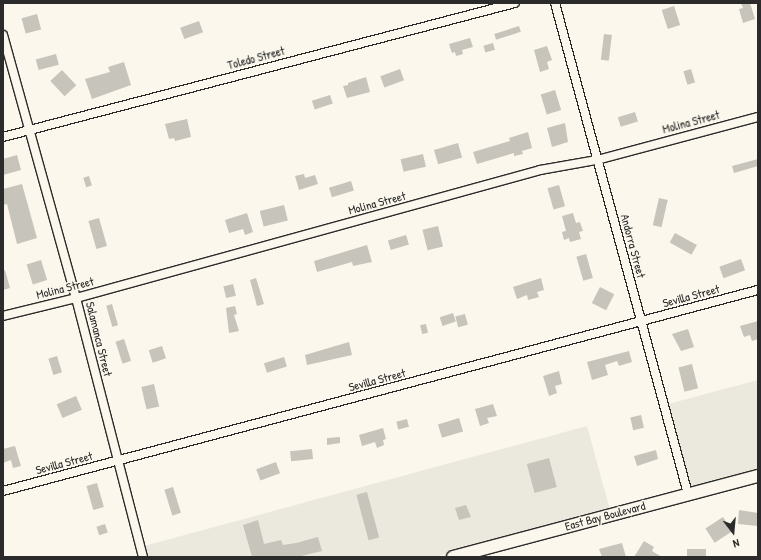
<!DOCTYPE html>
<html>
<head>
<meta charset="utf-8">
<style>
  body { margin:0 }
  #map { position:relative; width:761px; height:560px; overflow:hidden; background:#fbf7ec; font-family:"Patrick Hand",sans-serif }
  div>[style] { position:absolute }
  .built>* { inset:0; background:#ebe8de }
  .building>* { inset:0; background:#c7c4bc; transform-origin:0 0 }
  .roads { filter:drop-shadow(1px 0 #2b2b2b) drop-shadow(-1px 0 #2b2b2b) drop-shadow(0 1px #2b2b2b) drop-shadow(0 -1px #2b2b2b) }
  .minor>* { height:8px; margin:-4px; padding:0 4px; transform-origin:4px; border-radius:4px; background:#fbf7ec }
  .secondary>* { height:12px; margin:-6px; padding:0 6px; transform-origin:6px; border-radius:6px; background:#fbf7ec }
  span { translate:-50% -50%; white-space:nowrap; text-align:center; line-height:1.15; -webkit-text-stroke:3px #fbf7ec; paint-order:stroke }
  .street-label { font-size:12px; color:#2b2b2b }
  .frame { position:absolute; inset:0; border:4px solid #2b2b2b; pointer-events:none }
  .north { position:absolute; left:713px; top:512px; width:40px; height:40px; -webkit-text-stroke:3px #fbf7ec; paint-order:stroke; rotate:164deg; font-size:11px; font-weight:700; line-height:16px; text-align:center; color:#2b2b2b }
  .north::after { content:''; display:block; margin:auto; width:14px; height:18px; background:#2b2b2b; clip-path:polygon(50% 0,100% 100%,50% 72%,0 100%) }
</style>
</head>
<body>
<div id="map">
  <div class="built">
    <i style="clip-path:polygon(758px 380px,758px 471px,691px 489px,668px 404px)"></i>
    <i style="clip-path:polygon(587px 426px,610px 510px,435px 557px,147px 557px,144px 546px)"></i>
  </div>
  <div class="building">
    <i style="clip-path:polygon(741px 3px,750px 3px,755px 19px,743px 23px,739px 9px,743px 8px)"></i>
    <i style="left:674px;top:6px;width:20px;height:13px;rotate:72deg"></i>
    <i style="left:37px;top:14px;width:16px;height:16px;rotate:75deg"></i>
    <i style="left:199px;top:21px;width:12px;height:20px;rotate:70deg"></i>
    <i style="left:519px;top:26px;width:6px;height:26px;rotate:72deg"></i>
    <i style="left:604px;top:34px;width:8px;height:26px;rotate:7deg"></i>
    <i style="clip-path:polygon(470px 38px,473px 47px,462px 50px,463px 54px,456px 56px,455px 52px,452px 53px,449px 44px)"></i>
    <i style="left:493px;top:43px;width:7px;height:10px;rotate:74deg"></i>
    <i style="clip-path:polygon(547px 46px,552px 60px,547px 62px,549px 69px,540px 72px,534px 50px)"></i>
    <i style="left:56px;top:54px;width:11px;height:21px;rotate:75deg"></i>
    <i style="clip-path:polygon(124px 62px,131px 85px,92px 99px,85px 79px,110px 72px,108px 67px)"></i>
    <i style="left:400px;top:69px;width:12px;height:21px;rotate:70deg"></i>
    <i style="left:691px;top:69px;width:14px;height:8px;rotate:73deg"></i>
    <i style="left:62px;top:70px;width:21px;height:16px;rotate:47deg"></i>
    <i style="clip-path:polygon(366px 77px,370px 92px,347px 98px,343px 86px,348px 85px,348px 83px)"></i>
    <i style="left:555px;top:90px;width:21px;height:15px;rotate:73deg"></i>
    <i style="left:330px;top:95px;width:9px;height:19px;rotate:72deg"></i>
    <i style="left:635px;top:112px;width:10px;height:18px;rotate:73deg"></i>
    <i style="clip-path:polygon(187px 119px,191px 137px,175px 141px,174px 138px,169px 139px,165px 124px)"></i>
    <i style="clip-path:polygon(565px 123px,568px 142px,552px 147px,547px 128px)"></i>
    <i style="clip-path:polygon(528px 132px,532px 148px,522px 151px,523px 154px,514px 156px,514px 153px,477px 164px,473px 152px,510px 141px,509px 138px)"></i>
    <i style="left:458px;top:143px;width:15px;height:25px;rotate:74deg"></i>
    <i style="left:423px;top:154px;width:13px;height:23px;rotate:77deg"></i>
    <i style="clip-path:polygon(17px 155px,21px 170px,3px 175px,3px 159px)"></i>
    <i style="clip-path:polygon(758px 159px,758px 166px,734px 173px,732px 166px)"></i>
    <i style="clip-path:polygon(304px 174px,305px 178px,315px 175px,318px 184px,299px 190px,295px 176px)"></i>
    <i style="left:89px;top:176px;width:10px;height:6px;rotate:73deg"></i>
    <i style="left:351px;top:181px;width:10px;height:23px;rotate:73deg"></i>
    <i style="clip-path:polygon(22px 184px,37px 238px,17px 244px,7px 204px,3px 205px,3px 189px)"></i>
    <i style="left:559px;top:185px;width:22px;height:12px;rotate:74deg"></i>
    <i style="left:659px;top:198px;width:9px;height:28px;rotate:13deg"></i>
    <i style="left:284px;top:205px;width:16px;height:25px;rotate:76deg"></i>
    <i style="clip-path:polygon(247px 213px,253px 232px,245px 235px,243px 229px,229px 233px,225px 220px)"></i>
    <i style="clip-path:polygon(573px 213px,576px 223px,580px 222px,583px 231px,579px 232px,581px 239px,570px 242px,569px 238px,564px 240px,562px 232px,566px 231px,562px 216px)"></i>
    <i style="left:99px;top:218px;width:29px;height:11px;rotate:74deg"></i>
    <i style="left:438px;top:226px;width:21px;height:16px;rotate:76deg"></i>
    <i style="left:675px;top:233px;width:25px;height:11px;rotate:29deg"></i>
    <i style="left:406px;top:235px;width:10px;height:19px;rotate:73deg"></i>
    <i style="clip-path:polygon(367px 245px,372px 262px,353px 266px,352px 262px,317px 272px,314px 261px)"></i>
    <i style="left:586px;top:254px;width:25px;height:10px;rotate:74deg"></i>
    <i style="left:741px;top:259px;width:12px;height:23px;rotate:70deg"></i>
    <i style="left:41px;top:260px;width:21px;height:15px;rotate:73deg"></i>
    <i style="clip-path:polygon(5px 270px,10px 288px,3px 290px,3px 271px)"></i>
    <i style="clip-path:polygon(256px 278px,264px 304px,257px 306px,250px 280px)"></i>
    <i style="clip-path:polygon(541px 278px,544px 290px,537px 292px,539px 297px,528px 300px,527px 295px,517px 299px,513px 287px)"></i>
    <i style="left:233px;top:284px;width:12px;height:10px;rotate:76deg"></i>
    <i style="left:600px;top:287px;width:16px;height:18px;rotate:27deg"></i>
    <i style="left:112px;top:304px;width:22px;height:6px;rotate:74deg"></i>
    <i style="clip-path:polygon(235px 306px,237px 314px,234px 315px,239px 331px,229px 333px,226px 308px)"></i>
    <i style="left:453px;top:313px;width:9px;height:14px;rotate:72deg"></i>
    <i style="left:465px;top:314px;width:11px;height:10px;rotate:75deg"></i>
    <i style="clip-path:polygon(758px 321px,758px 339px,752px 341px,750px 335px,744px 337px,740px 326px)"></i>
    <i style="left:426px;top:324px;width:9px;height:6px;rotate:77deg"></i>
    <i style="clip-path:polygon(688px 329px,694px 347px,681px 351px,672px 334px)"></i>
    <i style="left:124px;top:339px;width:23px;height:9px;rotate:72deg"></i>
    <i style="clip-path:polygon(349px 342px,352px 355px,307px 365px,305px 355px)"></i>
    <i style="left:162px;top:346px;width:13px;height:14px;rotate:72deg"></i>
    <i style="clip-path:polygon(629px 351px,632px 362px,619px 366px,617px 361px,605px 365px,608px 375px,592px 380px,587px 362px)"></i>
    <i style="left:57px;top:356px;width:17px;height:9px;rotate:73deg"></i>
    <i style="left:284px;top:357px;width:10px;height:21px;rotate:73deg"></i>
    <i style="left:692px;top:364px;width:25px;height:14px;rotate:76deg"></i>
    <i style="clip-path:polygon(559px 371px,562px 384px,555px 386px,557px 393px,549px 396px,543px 376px)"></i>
    <i style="left:154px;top:384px;width:23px;height:13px;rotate:77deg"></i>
    <i style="left:76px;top:396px;width:15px;height:21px;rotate:67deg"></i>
    <i style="clip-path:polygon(493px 404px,497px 416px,487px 418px,489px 423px,480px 426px,475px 409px)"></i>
    <i style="left:641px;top:415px;width:13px;height:11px;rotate:77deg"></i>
    <i style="left:459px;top:418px;width:14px;height:22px;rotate:73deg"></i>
    <i style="left:407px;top:419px;width:8px;height:11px;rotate:76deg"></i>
    <i style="clip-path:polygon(383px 428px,386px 439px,383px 440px,384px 445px,377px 448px,375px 442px,362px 446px,359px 435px)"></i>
    <i style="clip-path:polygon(340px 437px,340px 443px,327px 445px,327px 438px)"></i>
    <i style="clip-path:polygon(15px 446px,21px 466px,13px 468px,11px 460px,3px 463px,3px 449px)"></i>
    <i style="left:312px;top:449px;width:10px;height:22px;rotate:84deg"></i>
    <i style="clip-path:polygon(656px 450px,658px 459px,637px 466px,634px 456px)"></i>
    <i style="left:549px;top:458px;width:30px;height:23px;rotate:75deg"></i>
    <i style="left:276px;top:462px;width:12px;height:21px;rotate:70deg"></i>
    <i style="left:97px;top:483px;width:25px;height:11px;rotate:74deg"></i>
    <i style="left:173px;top:487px;width:27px;height:9px;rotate:73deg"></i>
    <i style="left:367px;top:492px;width:47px;height:11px;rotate:75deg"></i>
    <i style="clip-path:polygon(466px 505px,471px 517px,459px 520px,455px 508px)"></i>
    <i style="clip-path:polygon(739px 510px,758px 513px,758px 526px,738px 524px)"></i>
    <i style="left:723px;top:517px;width:17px;height:21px;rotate:57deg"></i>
    <i style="clip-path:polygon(258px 520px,264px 544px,281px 540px,283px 545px,296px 543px,318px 537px,322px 551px,297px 557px,252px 557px,243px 525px)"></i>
    <i style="left:105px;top:524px;width:9px;height:9px;rotate:72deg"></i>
    <i style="clip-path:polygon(644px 541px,654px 547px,652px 551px,662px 557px,634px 557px)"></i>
    <i style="clip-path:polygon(622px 543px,626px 557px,602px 557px,599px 549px)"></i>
    <i style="left:687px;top:549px;width:19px;height:8px"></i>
  </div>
  <div class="roads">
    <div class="minor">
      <i style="left:555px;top:3px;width:509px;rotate:74.84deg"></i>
      <i style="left:3px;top:35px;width:273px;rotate:74.5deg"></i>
      <i style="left:76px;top:298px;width:268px;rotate:75.5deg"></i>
      <i style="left:3px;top:137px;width:529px;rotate:-14.67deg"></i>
      <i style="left:3px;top:316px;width:75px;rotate:-13.9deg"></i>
      <i style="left:76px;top:298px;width:481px;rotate:-15.4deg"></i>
      <i style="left:540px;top:170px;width:58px;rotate:-10deg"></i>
      <i style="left:597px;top:160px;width:167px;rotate:-15deg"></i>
      <i style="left:3px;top:491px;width:781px;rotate:-14.91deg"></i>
    </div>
    <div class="secondary">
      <i style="left:453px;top:557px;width:316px;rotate:-14.9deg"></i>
    </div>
  </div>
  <div class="street-label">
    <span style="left:256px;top:58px;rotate:-15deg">Toledo Street</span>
    <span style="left:691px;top:122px;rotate:-15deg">Molina Street</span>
    <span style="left:377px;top:203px;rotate:-15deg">Molina Street</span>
    <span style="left:633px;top:246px;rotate:75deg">Andorra Street</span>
    <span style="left:65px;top:288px;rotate:-14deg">Molina Street</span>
    <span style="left:691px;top:296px;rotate:-15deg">Sevilla Street</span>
    <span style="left:99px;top:339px;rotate:76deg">Salamanca Street</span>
    <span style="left:377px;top:380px;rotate:-15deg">Sevilla Street</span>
    <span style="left:64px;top:463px;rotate:-15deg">Sevilla Street</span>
    <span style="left:605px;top:516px;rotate:-15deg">East Bay Boulevard</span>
  </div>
  <div class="frame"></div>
  <div class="north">N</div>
</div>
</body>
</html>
